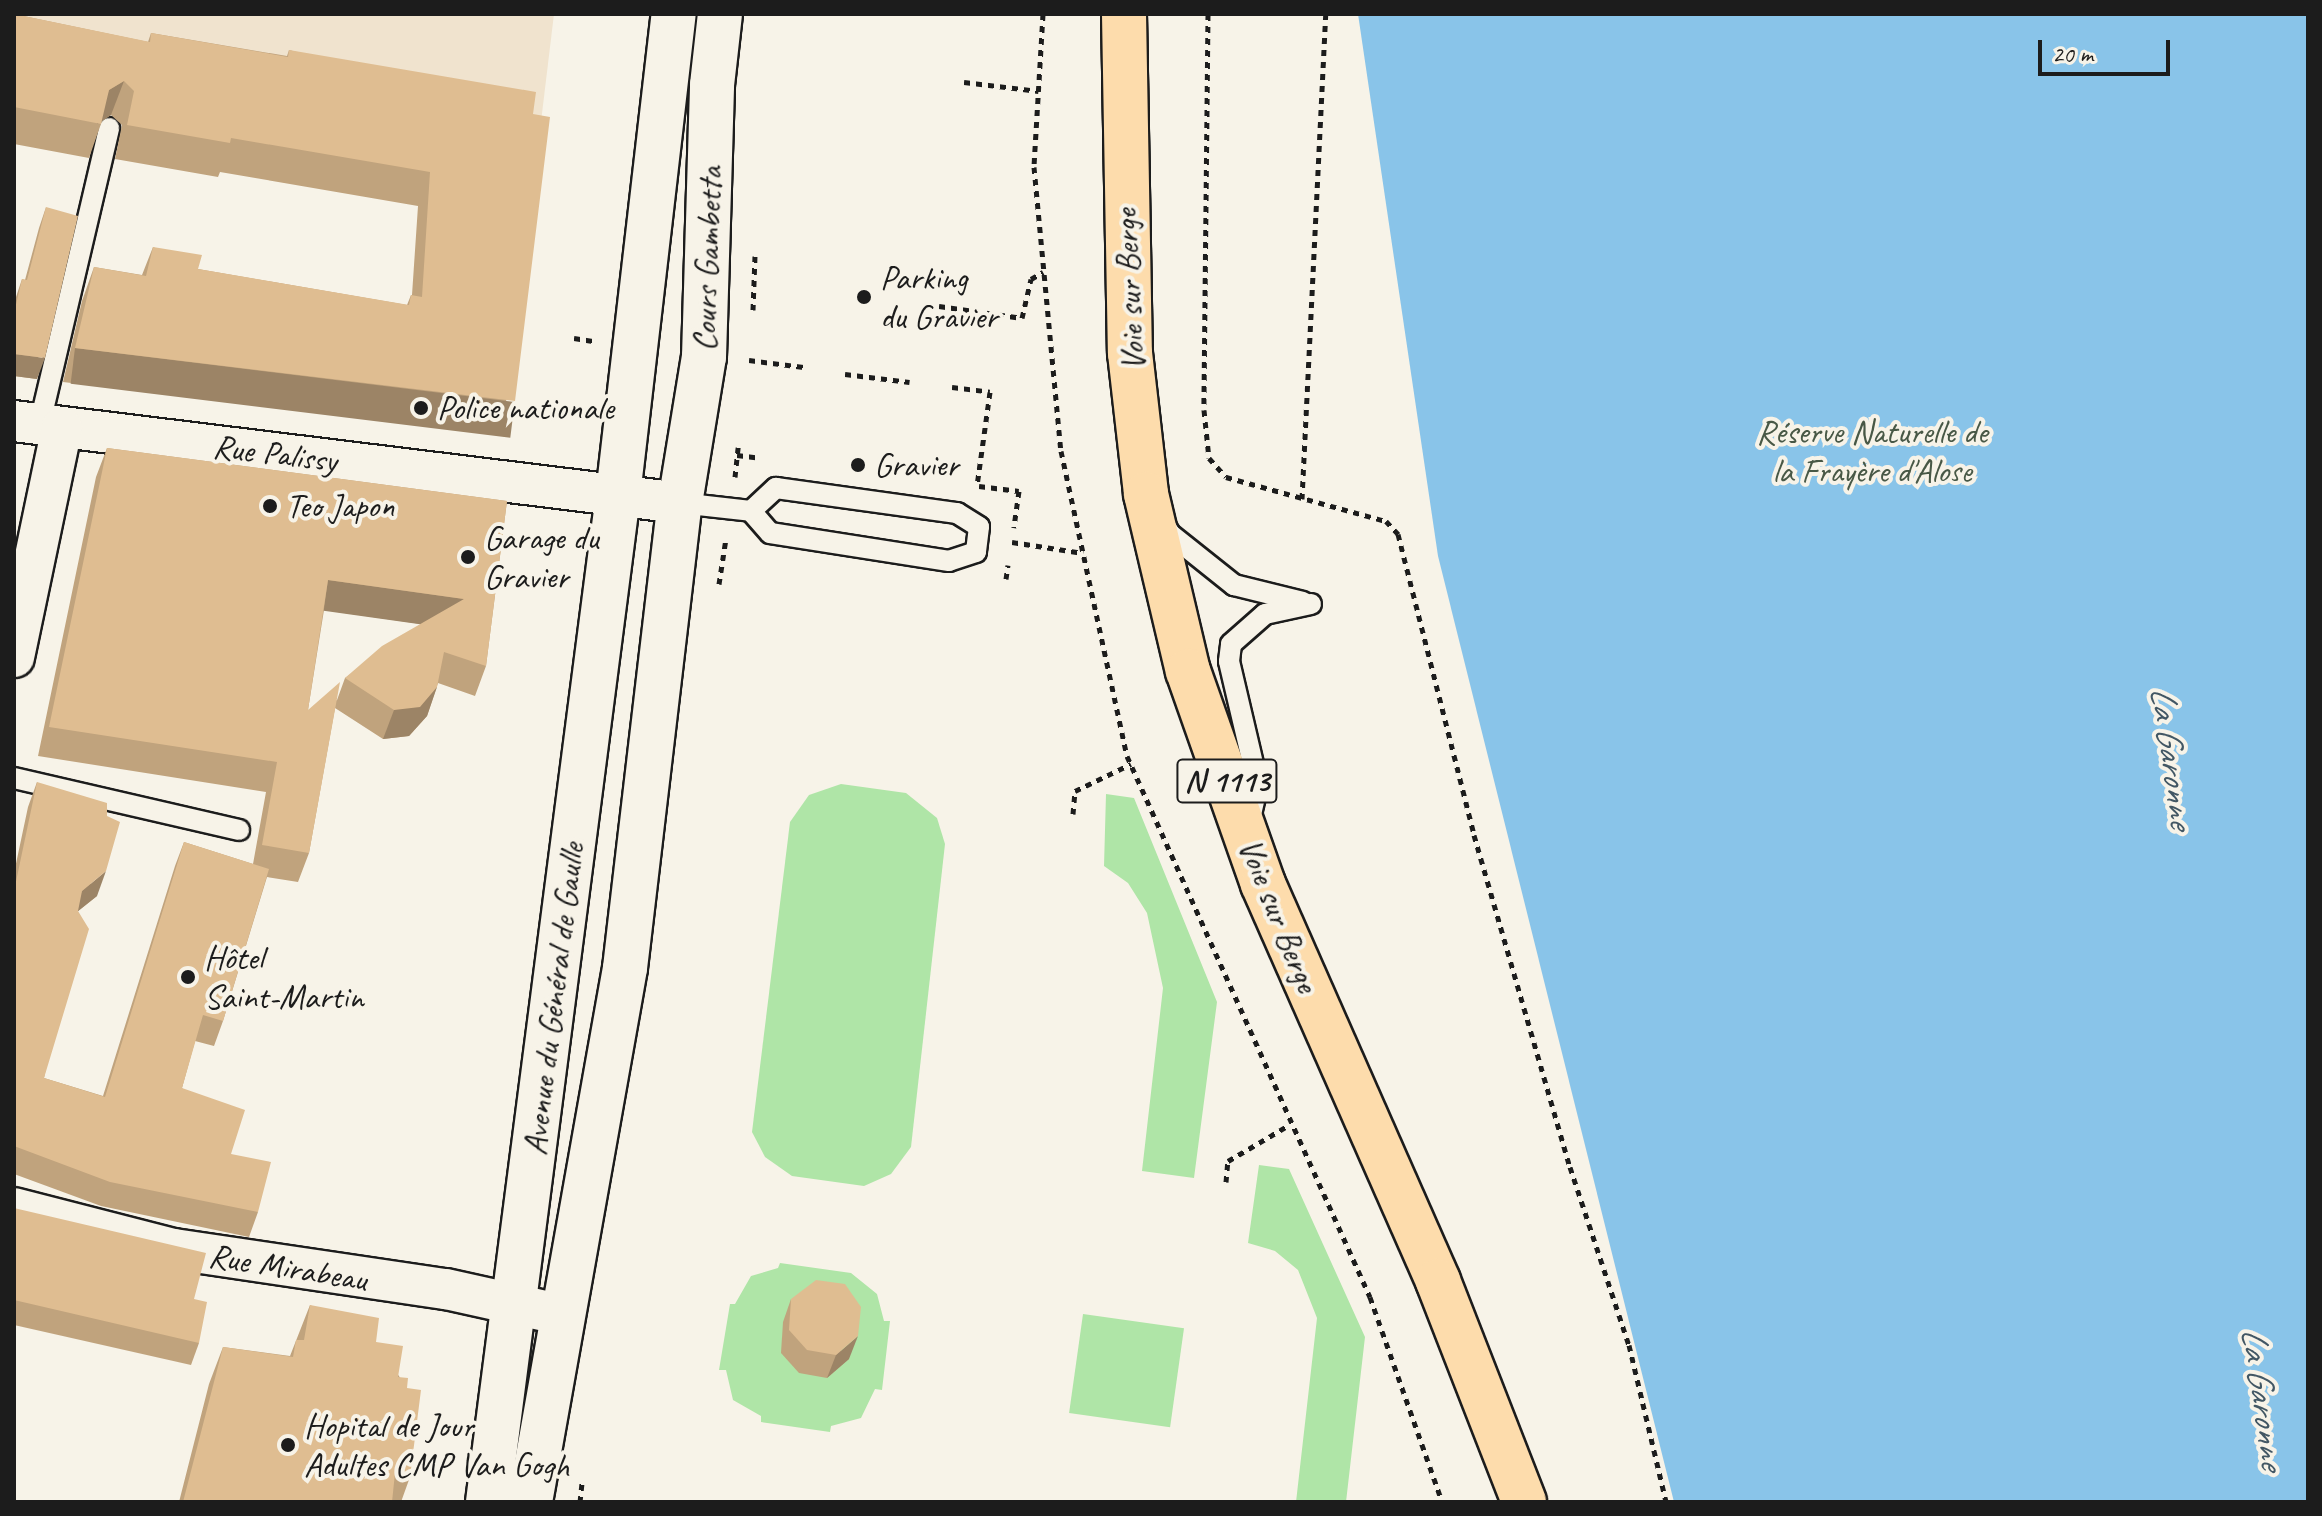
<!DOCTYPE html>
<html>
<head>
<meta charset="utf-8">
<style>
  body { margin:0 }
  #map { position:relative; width:2322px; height:1516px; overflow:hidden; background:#f7f3e8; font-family:Caveat,sans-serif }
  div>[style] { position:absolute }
  .built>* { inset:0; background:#f0e3ce }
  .green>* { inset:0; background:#afe5a7; transform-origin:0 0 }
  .water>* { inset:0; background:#89c4e9 }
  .path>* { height:5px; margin-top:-2.5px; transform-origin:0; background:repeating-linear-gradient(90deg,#1c1c1c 0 6px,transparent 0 12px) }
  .roads { filter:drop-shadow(2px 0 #1c1c1c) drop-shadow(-2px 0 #1c1c1c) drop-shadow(0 2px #1c1c1c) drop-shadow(0 -2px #1c1c1c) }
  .lane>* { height:20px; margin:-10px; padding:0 10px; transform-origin:10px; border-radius:10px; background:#f7f3e8 }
  .street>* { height:40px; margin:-20px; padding:0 20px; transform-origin:20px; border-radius:20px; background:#f7f3e8 }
  .secondary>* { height:44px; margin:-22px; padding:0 22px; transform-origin:22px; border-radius:22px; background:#f7f3e8 }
  .primary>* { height:44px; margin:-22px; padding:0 22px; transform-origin:22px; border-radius:22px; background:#fddcac }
  .wall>* { inset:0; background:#c0a37d }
  .shaded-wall>* { inset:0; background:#9c8466; transform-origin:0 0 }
  .building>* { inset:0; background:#dfbd91 }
  .dots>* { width:22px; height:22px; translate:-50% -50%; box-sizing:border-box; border:4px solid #f7f3e8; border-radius:50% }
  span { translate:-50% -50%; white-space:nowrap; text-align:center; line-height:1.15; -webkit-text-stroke:8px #f7f3e8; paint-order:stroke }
  .shield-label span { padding:2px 6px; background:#f7f3e8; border:2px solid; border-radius:6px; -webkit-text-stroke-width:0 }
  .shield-label { font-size:32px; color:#1c1c1c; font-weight:700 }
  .street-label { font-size:34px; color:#1c1c1c }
  .poi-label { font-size:34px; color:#1c1c1c }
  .left { translate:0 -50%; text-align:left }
  .park-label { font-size:34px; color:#485846 }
  .water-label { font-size:36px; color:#425764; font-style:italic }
  .frame { position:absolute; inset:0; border:16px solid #1c1c1c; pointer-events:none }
  .scale { position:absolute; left:2038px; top:40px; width:132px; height:36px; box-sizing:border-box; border:4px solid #1c1c1c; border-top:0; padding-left:10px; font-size:24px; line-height:28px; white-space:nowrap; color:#1c1c1c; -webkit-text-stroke:6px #f7f3e8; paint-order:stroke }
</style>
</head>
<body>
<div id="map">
  <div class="built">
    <i style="clip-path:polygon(14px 14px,554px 14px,533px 188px,14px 97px)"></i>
  </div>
  <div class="green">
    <i style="clip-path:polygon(841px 784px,906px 793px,937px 818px,945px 844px,911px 1147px,891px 1174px,864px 1186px,792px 1176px,765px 1157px,752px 1132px,790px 822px,809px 795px)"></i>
    <i style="clip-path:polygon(1106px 794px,1134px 798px,1217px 1002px,1194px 1178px,1142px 1171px,1163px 988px,1147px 913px,1128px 883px,1104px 866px)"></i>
    <i style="clip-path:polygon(1259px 1165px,1289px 1169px,1365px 1337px,1346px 1502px,1296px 1502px,1317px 1318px,1298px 1270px,1275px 1251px,1248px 1243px)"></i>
    <i style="clip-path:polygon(780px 1263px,851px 1273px,877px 1294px,884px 1321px,890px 1321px,882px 1390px,875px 1389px,861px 1418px,831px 1426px,830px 1432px,761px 1422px,761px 1416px,733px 1400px,726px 1370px,719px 1370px,730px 1304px,735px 1304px,751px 1276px,778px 1268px)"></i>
    <i style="left:1083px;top:1314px;width:102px;height:100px;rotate:8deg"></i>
  </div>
  <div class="water">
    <i style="clip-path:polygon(1358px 14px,2308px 14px,2308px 1502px,1674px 1502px,1438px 556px)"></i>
  </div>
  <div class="path">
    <i style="left:1043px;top:14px;width:153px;rotate:93.4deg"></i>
    <i style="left:1034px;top:167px;width:285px;rotate:84.6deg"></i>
    <i style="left:1061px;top:451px;width:312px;rotate:77.8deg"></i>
    <i style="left:1127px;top:756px;width:593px;rotate:65.81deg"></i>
    <i style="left:1370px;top:1297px;width:217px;rotate:70.6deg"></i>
    <i style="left:1208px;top:14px;width:396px;rotate:90.6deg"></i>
    <i style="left:1204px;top:410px;width:48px;rotate:84.1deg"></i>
    <i style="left:1209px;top:458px;width:25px;rotate:48deg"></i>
    <i style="left:1226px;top:477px;width:166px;rotate:15.4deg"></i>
    <i style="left:1386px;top:521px;width:18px;rotate:47deg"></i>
    <i style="left:1398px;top:534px;width:310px;rotate:75.8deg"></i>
    <i style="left:1474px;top:835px;width:346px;rotate:73.9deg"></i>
    <i style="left:1570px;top:1167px;width:188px;rotate:71.7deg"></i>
    <i style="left:1629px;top:1345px;width:161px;rotate:76.7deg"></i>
    <i style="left:964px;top:82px;width:75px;rotate:6.9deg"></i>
    <i style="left:939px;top:306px;width:84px;rotate:8.2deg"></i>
    <i style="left:1022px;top:318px;width:40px;rotate:-77deg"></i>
    <i style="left:1031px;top:279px;width:14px;rotate:-30deg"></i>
    <i style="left:753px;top:310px;width:54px;rotate:-87.9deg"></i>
    <i style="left:574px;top:338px;width:19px;rotate:9deg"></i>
    <i style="left:749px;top:360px;width:55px;rotate:7.3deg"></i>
    <i style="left:845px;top:374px;width:65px;rotate:7deg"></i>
    <i style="left:952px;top:387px;width:38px;rotate:7deg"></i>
    <i style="left:990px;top:392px;width:95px;rotate:97.9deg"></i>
    <i style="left:737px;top:455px;width:23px;rotate:7deg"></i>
    <i style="left:735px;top:477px;width:30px;rotate:-84deg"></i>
    <i style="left:979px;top:486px;width:40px;rotate:7.1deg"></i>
    <i style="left:1019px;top:491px;width:37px;rotate:98deg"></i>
    <i style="left:1302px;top:499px;width:486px;rotate:-87.2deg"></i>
    <i style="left:1012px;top:542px;width:72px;rotate:8.8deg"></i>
    <i style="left:1006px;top:579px;width:14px;rotate:-82deg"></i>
    <i style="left:719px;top:584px;width:47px;rotate:-81.3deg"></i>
    <i style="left:1073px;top:814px;width:23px;rotate:-85deg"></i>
    <i style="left:1075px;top:791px;width:62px;rotate:-25.7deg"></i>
    <i style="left:1226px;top:1182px;width:21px;rotate:-85deg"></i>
    <i style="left:1228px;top:1161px;width:71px;rotate:-30.5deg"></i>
    <i style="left:580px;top:1502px;width:19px;rotate:-84deg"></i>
  </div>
  <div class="roads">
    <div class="lane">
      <i style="left:40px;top:423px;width:303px;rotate:-76.8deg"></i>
      <i style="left:776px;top:488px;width:183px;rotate:7.9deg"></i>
      <i style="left:957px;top:513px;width:26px;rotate:32deg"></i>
      <i style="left:979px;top:527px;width:25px;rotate:97deg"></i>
      <i style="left:976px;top:552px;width:28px;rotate:162deg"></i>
      <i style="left:949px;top:561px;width:181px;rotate:-171.1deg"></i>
      <i style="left:770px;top:533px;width:29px;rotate:-131deg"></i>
      <i style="left:751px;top:511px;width:34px;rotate:-43deg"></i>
      <i style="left:680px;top:503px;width:71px;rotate:6.4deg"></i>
      <i style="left:1163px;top:522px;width:14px;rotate:60deg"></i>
      <i style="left:1170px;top:534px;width:82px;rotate:38.6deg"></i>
      <i style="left:1234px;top:585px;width:71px;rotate:13.8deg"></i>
      <i style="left:14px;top:778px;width:231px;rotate:13deg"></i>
      <i style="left:1249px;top:823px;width:39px;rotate:-77deg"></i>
      <i style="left:1258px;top:785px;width:127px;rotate:-103.2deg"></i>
      <i style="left:1229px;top:661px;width:17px;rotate:-83deg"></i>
      <i style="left:1231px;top:644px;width:45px;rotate:-41.4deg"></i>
      <i style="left:1265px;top:614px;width:47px;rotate:-12.3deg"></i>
    </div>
    <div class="street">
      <i style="left:14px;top:421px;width:671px;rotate:7.02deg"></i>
      <i style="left:14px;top:657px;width:234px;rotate:-78.2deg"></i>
      <i style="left:14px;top:1208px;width:165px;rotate:14.4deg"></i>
      <i style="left:174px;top:1249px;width:275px;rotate:8.4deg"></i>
      <i style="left:446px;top:1289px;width:120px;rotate:12.5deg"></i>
    </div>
    <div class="secondary">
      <i style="left:488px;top:1502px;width:1015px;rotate:-82.64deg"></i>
      <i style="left:618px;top:495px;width:484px;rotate:-83.4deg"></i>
      <i style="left:530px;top:1502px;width:542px;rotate:-79.91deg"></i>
      <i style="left:625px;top:968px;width:468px;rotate:-83.3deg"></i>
      <i style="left:680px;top:503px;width:148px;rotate:-80.7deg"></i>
      <i style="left:704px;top:357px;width:272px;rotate:-88.3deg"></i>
      <i style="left:712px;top:85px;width:71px;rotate:-83.6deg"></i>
    </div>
    <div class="primary">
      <i style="left:1124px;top:14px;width:339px;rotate:89deg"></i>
      <i style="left:1130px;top:353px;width:142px;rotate:83.5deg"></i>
      <i style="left:1146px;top:494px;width:182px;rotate:76.7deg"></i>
      <i style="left:1188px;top:671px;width:226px;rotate:70.6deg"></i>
      <i style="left:1263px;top:884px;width:434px;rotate:66.2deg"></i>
      <i style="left:1438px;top:1281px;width:237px;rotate:68.7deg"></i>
    </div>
  </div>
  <div class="wall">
    <i style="clip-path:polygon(14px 14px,148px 42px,151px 33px,287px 56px,289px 50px,533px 114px,503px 435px,63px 382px,82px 301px,94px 267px,142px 275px,153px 247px,198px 269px,407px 305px,411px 295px,412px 295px,418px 206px,220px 172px,218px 177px,115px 159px,122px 125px,111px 115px,102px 121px,89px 158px,14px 144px)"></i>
    <i style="clip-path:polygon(46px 207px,37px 379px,14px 376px,14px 303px,22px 279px,25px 280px,39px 228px)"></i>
    <i style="clip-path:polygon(evenodd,107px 448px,507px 501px,486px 666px,475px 696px,438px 683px,427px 716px,409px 736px,383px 739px,335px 708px,309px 853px,298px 882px,267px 877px,223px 1021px,214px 1046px,195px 1041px,182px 1088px,231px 1154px,258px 1212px,249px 1237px,101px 1206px,14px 1174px,14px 873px,28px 807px,37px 782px,97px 896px,78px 911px,44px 1078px,103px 1096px,175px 866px,184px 842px,253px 864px,266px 792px,38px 756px,96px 477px,107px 448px,324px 610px,421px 624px,345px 678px,337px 700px,308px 710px,324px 610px)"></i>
    <i style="clip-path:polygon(14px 1208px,194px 1299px,199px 1343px,191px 1365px,14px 1325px)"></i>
    <i style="clip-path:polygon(791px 1299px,849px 1359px,827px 1378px,799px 1373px,781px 1353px,783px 1322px)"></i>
    <i style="clip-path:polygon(310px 1305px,376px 1342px,407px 1388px,410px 1477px,401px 1502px,179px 1502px,209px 1384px,223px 1347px,290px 1356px)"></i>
  </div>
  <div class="shaded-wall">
    <i style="clip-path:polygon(124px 81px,111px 115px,97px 124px,109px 90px)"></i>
    <i style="left:75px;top:348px;width:443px;height:36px;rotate:7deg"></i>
    <i style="clip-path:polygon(14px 354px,45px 358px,37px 379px,14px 376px)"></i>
    <i style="left:328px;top:580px;width:137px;height:31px;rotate:8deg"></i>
    <i style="clip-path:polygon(437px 687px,427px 716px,409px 736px,383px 739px,394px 710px)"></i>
    <i style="clip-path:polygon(106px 871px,97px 896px,72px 916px,82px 891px)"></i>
    <i style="clip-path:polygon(858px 1336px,849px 1359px,827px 1378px,836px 1355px)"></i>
  </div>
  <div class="building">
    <i style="clip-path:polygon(14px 14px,150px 42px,151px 33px,288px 57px,289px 50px,536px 92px,533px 114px,550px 117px,515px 401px,75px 348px,94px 267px,146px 276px,153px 247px,202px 255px,198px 269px,409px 305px,411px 295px,422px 297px,430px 172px,231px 138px,230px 143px,127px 125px,134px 91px,124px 81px,109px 90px,101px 124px,14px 107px)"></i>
    <i style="clip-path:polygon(46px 207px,78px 216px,45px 358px,14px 354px,14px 313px,22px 279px,27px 280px)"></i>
    <i style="clip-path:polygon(107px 448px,507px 501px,486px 666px,444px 652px,437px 687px,420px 707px,394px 710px,345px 678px,382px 646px,464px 599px,328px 580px,308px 710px,340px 682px,309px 853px,262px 845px,277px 762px,49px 727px)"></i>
    <i style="clip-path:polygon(37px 782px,107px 803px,107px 816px,120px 822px,106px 871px,82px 891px,78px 911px,89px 929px,44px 1078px,105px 1097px,184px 842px,269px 869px,223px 1021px,203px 1015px,182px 1088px,245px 1110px,231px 1154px,271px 1162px,258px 1212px,110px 1182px,14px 1146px,14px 891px)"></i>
    <i style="clip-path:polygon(14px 1208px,206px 1253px,194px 1299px,207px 1302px,199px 1343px,14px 1300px)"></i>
    <i style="clip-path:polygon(816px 1280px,845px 1284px,861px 1307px,858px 1336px,836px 1355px,807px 1350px,789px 1330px,791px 1299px)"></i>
    <i style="clip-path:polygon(310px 1305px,379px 1318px,376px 1342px,403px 1346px,398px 1377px,408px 1378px,407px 1388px,421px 1390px,410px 1477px,395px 1473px,392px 1502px,183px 1502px,223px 1347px,293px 1357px,296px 1340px,304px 1340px)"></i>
  </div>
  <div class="dots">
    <i style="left:864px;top:297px;background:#1c1c1c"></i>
    <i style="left:421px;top:408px;background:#1c1c1c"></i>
    <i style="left:858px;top:465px;background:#1c1c1c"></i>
    <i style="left:270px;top:506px;background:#1c1c1c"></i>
    <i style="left:468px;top:557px;background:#1c1c1c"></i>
    <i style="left:188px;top:977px;background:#1c1c1c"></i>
    <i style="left:288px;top:1445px;background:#1c1c1c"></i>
  </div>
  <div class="shield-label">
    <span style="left:1227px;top:781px">N 1113</span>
  </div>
  <div class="street-label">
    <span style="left:707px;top:259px;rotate:-88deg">Cours Gambetta</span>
    <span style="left:1129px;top:290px;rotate:-93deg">Voie sur Berge</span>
    <span style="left:275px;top:453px;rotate:7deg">Rue Palissy</span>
    <span style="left:1279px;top:915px;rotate:68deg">Voie sur Berge</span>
    <span style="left:553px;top:999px;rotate:-83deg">Avenue du Général de Gaulle</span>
    <span style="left:288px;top:1267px;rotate:9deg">Rue Mirabeau</span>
  </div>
  <div class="poi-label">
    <span class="left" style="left:880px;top:297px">Parking<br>du Gravier</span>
    <span class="left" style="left:437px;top:408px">Police nationale</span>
    <span class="left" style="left:874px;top:465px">Gravier</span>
    <span class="left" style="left:286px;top:506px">Teo Japon</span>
    <span class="left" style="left:484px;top:557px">Garage du<br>Gravier</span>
    <span class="left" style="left:204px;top:977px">Hôtel<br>Saint-Martin</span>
    <span class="left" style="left:304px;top:1445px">Hopital de Jour<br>Adultes CMP Van Gogh</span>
  </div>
  <div class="park-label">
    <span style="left:1872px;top:451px">Réserve Naturelle de<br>la Frayère d'Alose</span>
  </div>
  <div class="water-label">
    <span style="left:2172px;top:757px;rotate:82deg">La Garonne</span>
    <span style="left:2263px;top:1398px;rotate:82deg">La Garonne</span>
  </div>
  <div class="frame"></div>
  <div class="scale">20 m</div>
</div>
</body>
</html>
